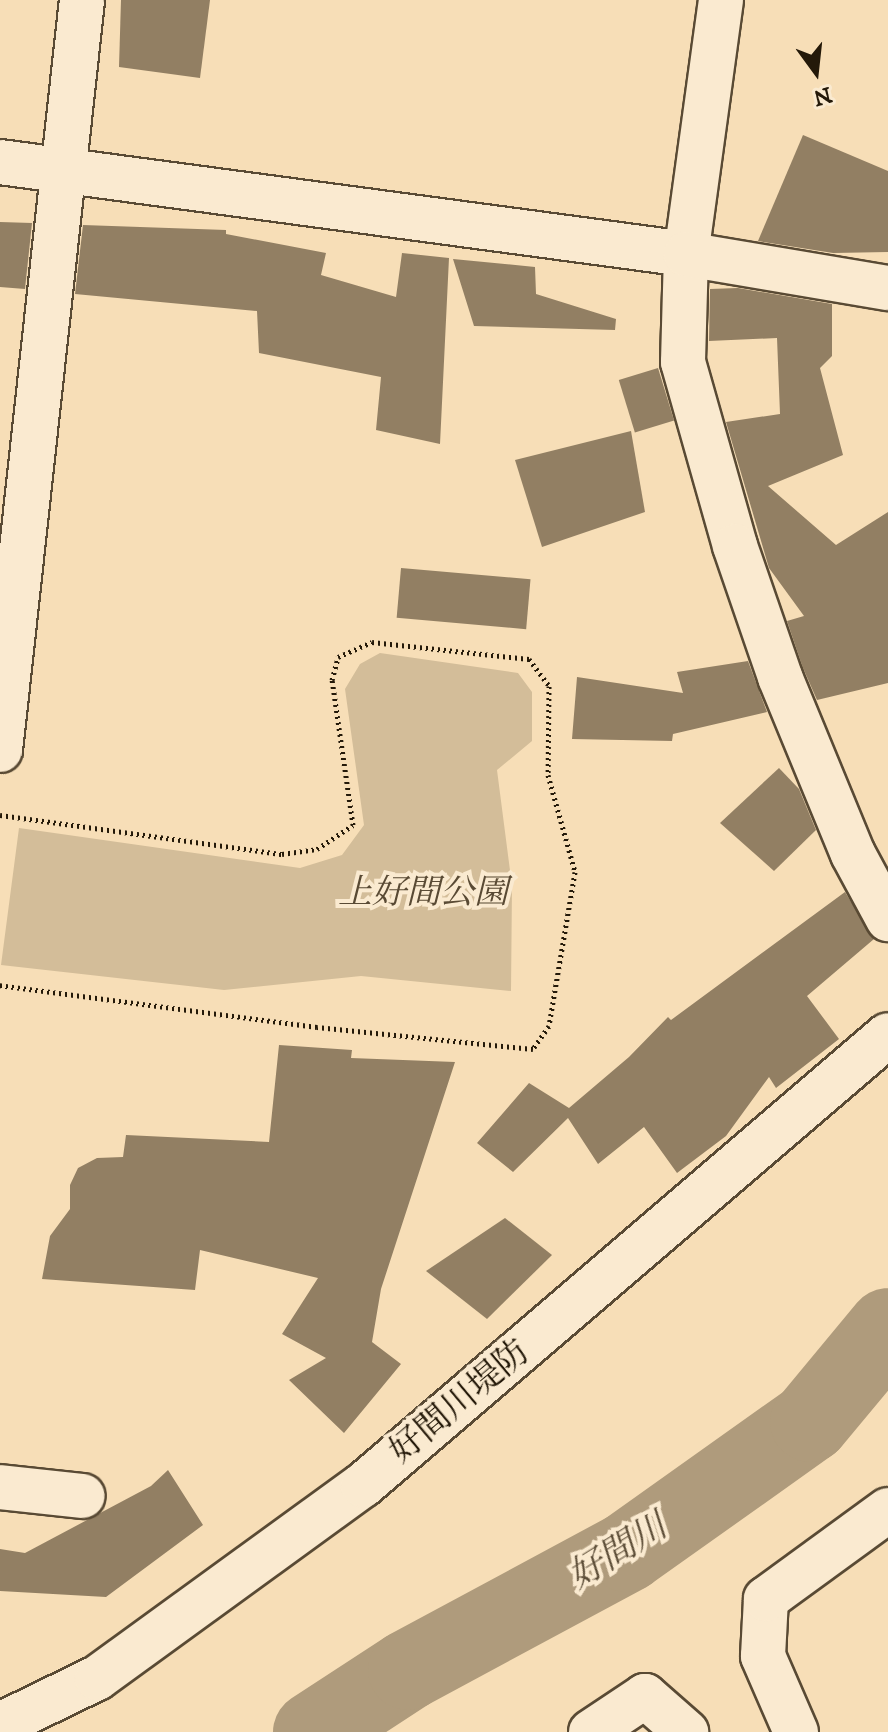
<!DOCTYPE html>
<html>
<head>
<meta charset="utf-8">
<style>
  body { margin:0 }
  #map { position:relative; width:888px; height:1732px; overflow:hidden; background:#f7deb7; font-family:"IM FELL DW Pica","Noto Serif JP",serif }
  div>[style] { position:absolute }
  .green>* { inset:0; background:#d3bd99 }
  .river>* { height:80px; margin:-40px; padding:0 40px; transform-origin:40px; border-radius:40px; background:#af9b7c }
  .building>* { inset:0; background:#927f63; transform-origin:0 0 }
  .path>* { height:5px; margin-top:-2.5px; transform-origin:0; background:repeating-linear-gradient(90deg,#241909 0 2px,transparent 0 6px) }
  .roads { filter:drop-shadow(2px 0 #594a34) drop-shadow(-2px 0 #594a34) drop-shadow(0 2px #594a34) drop-shadow(0 -2px #594a34) }
  .minor>* { height:44px; margin:-22px; padding:0 22px; transform-origin:22px; border-radius:22px; background:#faead0 }
  span { translate:-50% -50%; white-space:nowrap; text-align:center; line-height:1.15; -webkit-text-stroke:8px #faead0; paint-order:stroke }
  .park-label { font-size:34px; color:#594a34; font-style:italic }
  .street-label { font-size:34px; color:#241909 }
  .water-label { font-size:36px; color:#5c4d37; font-style:italic }
  .north { position:absolute; left:776px; top:32px; width:80px; height:80px; -webkit-text-stroke:6px #faead0; paint-order:stroke; rotate:165deg; font-size:22px; font-weight:700; line-height:32px; text-align:center; color:#241909 }
  .north::after { content:''; display:block; margin:auto; width:28px; height:36px; background:#241909; clip-path:polygon(50% 0,100% 100%,50% 72%,0 100%) }
</style>
</head>
<body>
<div id="map">
  <div class="green">
    <i style="clip-path:polygon(380px 653px,518px 673px,532px 692px,532px 741px,497px 770px,512px 886px,511px 991px,361px 976px,224px 990px,1px 965px,19px 828px,300px 868px,342px 855px,364px 825px,345px 689px,360px 664px)"></i>
  </div>
  <div class="river">
    <i style="left:313px;top:1732px;width:113px;rotate:-33.1deg"></i>
    <i style="left:408px;top:1670px;width:249px;rotate:-28.3deg"></i>
    <i style="left:627px;top:1552px;width:224px;rotate:-35.4deg"></i>
    <i style="left:810px;top:1422px;width:122px;rotate:-50.3deg"></i>
  </div>
  <div class="building">
    <i style="clip-path:polygon(121px 0,210px 0,200px 78px,119px 67px)"></i>
    <i style="clip-path:polygon(803px 135px,888px 171px,888px 252px,833px 253px,758px 241px)"></i>
    <i style="clip-path:polygon(0 222px,32px 223px,25px 289px,0 287px)"></i>
    <i style="clip-path:polygon(83px 225px,226px 230px,226px 234px,326px 253px,321px 275px,396px 297px,402px 253px,449px 258px,440px 444px,376px 430px,381px 377px,259px 353px,257px 311px,75px 294px)"></i>
    <i style="clip-path:polygon(453px 259px,535px 267px,536px 294px,616px 319px,615px 330px,474px 326px)"></i>
    <i style="clip-path:polygon(738px 288px,832px 304px,832px 356px,820px 368px,843px 455px,768px 486px,836px 545px,888px 512px,888px 683px,817px 700px,803px 668px,787px 621px,804px 616px,769px 568px,726px 422px,780px 414px,777px 338px,709px 341px,710px 289px)"></i>
    <i style="left:658px;top:368px;width:55px;height:41px;rotate:73deg"></i>
    <i style="clip-path:polygon(631px 431px,645px 512px,542px 547px,515px 460px)"></i>
    <i style="left:401px;top:568px;width:130px;height:50px;rotate:5deg"></i>
    <i style="clip-path:polygon(748px 661px,767px 712px,673px 734px,672px 741px,572px 739px,577px 677px,683px 693px,677px 672px)"></i>
    <i style="clip-path:polygon(779px 768px,799px 789px,816px 830px,774px 871px,720px 823px)"></i>
    <i style="clip-path:polygon(845px 892px,874px 939px,807px 996px,839px 1039px,776px 1088px,769px 1077px,726px 1136px,677px 1173px,644px 1127px,598px 1164px,568px 1118px,513px 1172px,477px 1143px,529px 1083px,569px 1108px,629px 1057px,668px 1017px,671px 1020px)"></i>
    <i style="clip-path:polygon(279px 1045px,352px 1050px,351px 1058px,455px 1062px,381px 1289px,372px 1342px,401px 1364px,344px 1433px,289px 1380px,326px 1358px,282px 1334px,318px 1278px,200px 1250px,195px 1290px,42px 1279px,50px 1236px,70px 1209px,70px 1185px,78px 1168px,97px 1158px,123px 1157px,126px 1135px,269px 1142px)"></i>
    <i style="clip-path:polygon(505px 1218px,552px 1255px,487px 1319px,426px 1271px)"></i>
    <i style="clip-path:polygon(168px 1470px,203px 1525px,106px 1597px,0 1591px,0 1549px,25px 1553px,151px 1486px)"></i>
  </div>
  <div class="path">
    <i style="left:0;top:815px;width:285px;rotate:7.9deg"></i>
    <i style="left:282px;top:854px;width:35px;rotate:-8deg"></i>
    <i style="left:317px;top:849px;width:43px;rotate:-33.7deg"></i>
    <i style="left:353px;top:825px;width:147px;rotate:-98.2deg"></i>
    <i style="left:332px;top:680px;width:24px;rotate:-75deg"></i>
    <i style="left:338px;top:657px;width:37px;rotate:-24deg"></i>
    <i style="left:372px;top:642px;width:158px;rotate:6.2deg"></i>
    <i style="left:529px;top:659px;width:34px;rotate:53deg"></i>
    <i style="left:549px;top:686px;width:89px;rotate:90.6deg"></i>
    <i style="left:548px;top:775px;width:101px;rotate:74.4deg"></i>
    <i style="left:575px;top:872px;width:156px;rotate:99.6deg"></i>
    <i style="left:549px;top:1026px;width:28px;rotate:125deg"></i>
    <i style="left:533px;top:1049px;width:217px;rotate:-174.2deg"></i>
    <i style="left:317px;top:1027px;width:320px;rotate:-172.5deg"></i>
  </div>
  <div class="roads">
    <div class="minor">
      <i style="left:721px;top:0;width:256px;rotate:97.8deg"></i>
      <i style="left:686px;top:254px;width:108px;rotate:91.6deg"></i>
      <i style="left:683px;top:362px;width:191px;rotate:74.2deg"></i>
      <i style="left:735px;top:546px;width:139px;rotate:71deg"></i>
      <i style="left:780px;top:677px;width:191px;rotate:67.6deg"></i>
      <i style="left:853px;top:854px;width:74px;rotate:61.7deg"></i>
      <i style="left:0;top:162px;width:692px;rotate:7.64deg"></i>
      <i style="left:686px;top:254px;width:205px;rotate:9.6deg"></i>
      <i style="left:0;top:750px;width:754px;rotate:-83.76deg"></i>
      <i style="left:0;top:1487px;width:83px;rotate:6.2deg"></i>
      <i style="left:0;top:1725px;width:108px;rotate:-25.9deg"></i>
      <i style="left:97px;top:1678px;width:329px;rotate:-36deg"></i>
      <i style="left:363px;top:1485px;width:691px;rotate:-40.6deg"></i>
      <i style="left:591px;top:1732px;width:65px;rotate:-33.7deg"></i>
      <i style="left:645px;top:1696px;width:55px;rotate:41.3deg"></i>
      <i style="left:796px;top:1732px;width:83px;rotate:-113.5deg"></i>
      <i style="left:763px;top:1656px;width:57px;rotate:-87deg"></i>
      <i style="left:766px;top:1599px;width:151px;rotate:-36.1deg"></i>
    </div>
  </div>
  <div class="park-label">
    <span style="left:423px;top:894px">上好間公園</span>
  </div>
  <div class="street-label">
    <span style="left:460px;top:1402px;rotate:-40deg">好間川堤防</span>
  </div>
  <div class="water-label">
    <span style="left:618px;top:1552px;rotate:-32deg">好間川</span>
  </div>
  <div class="north">N</div>
</div>
</body>
</html>
